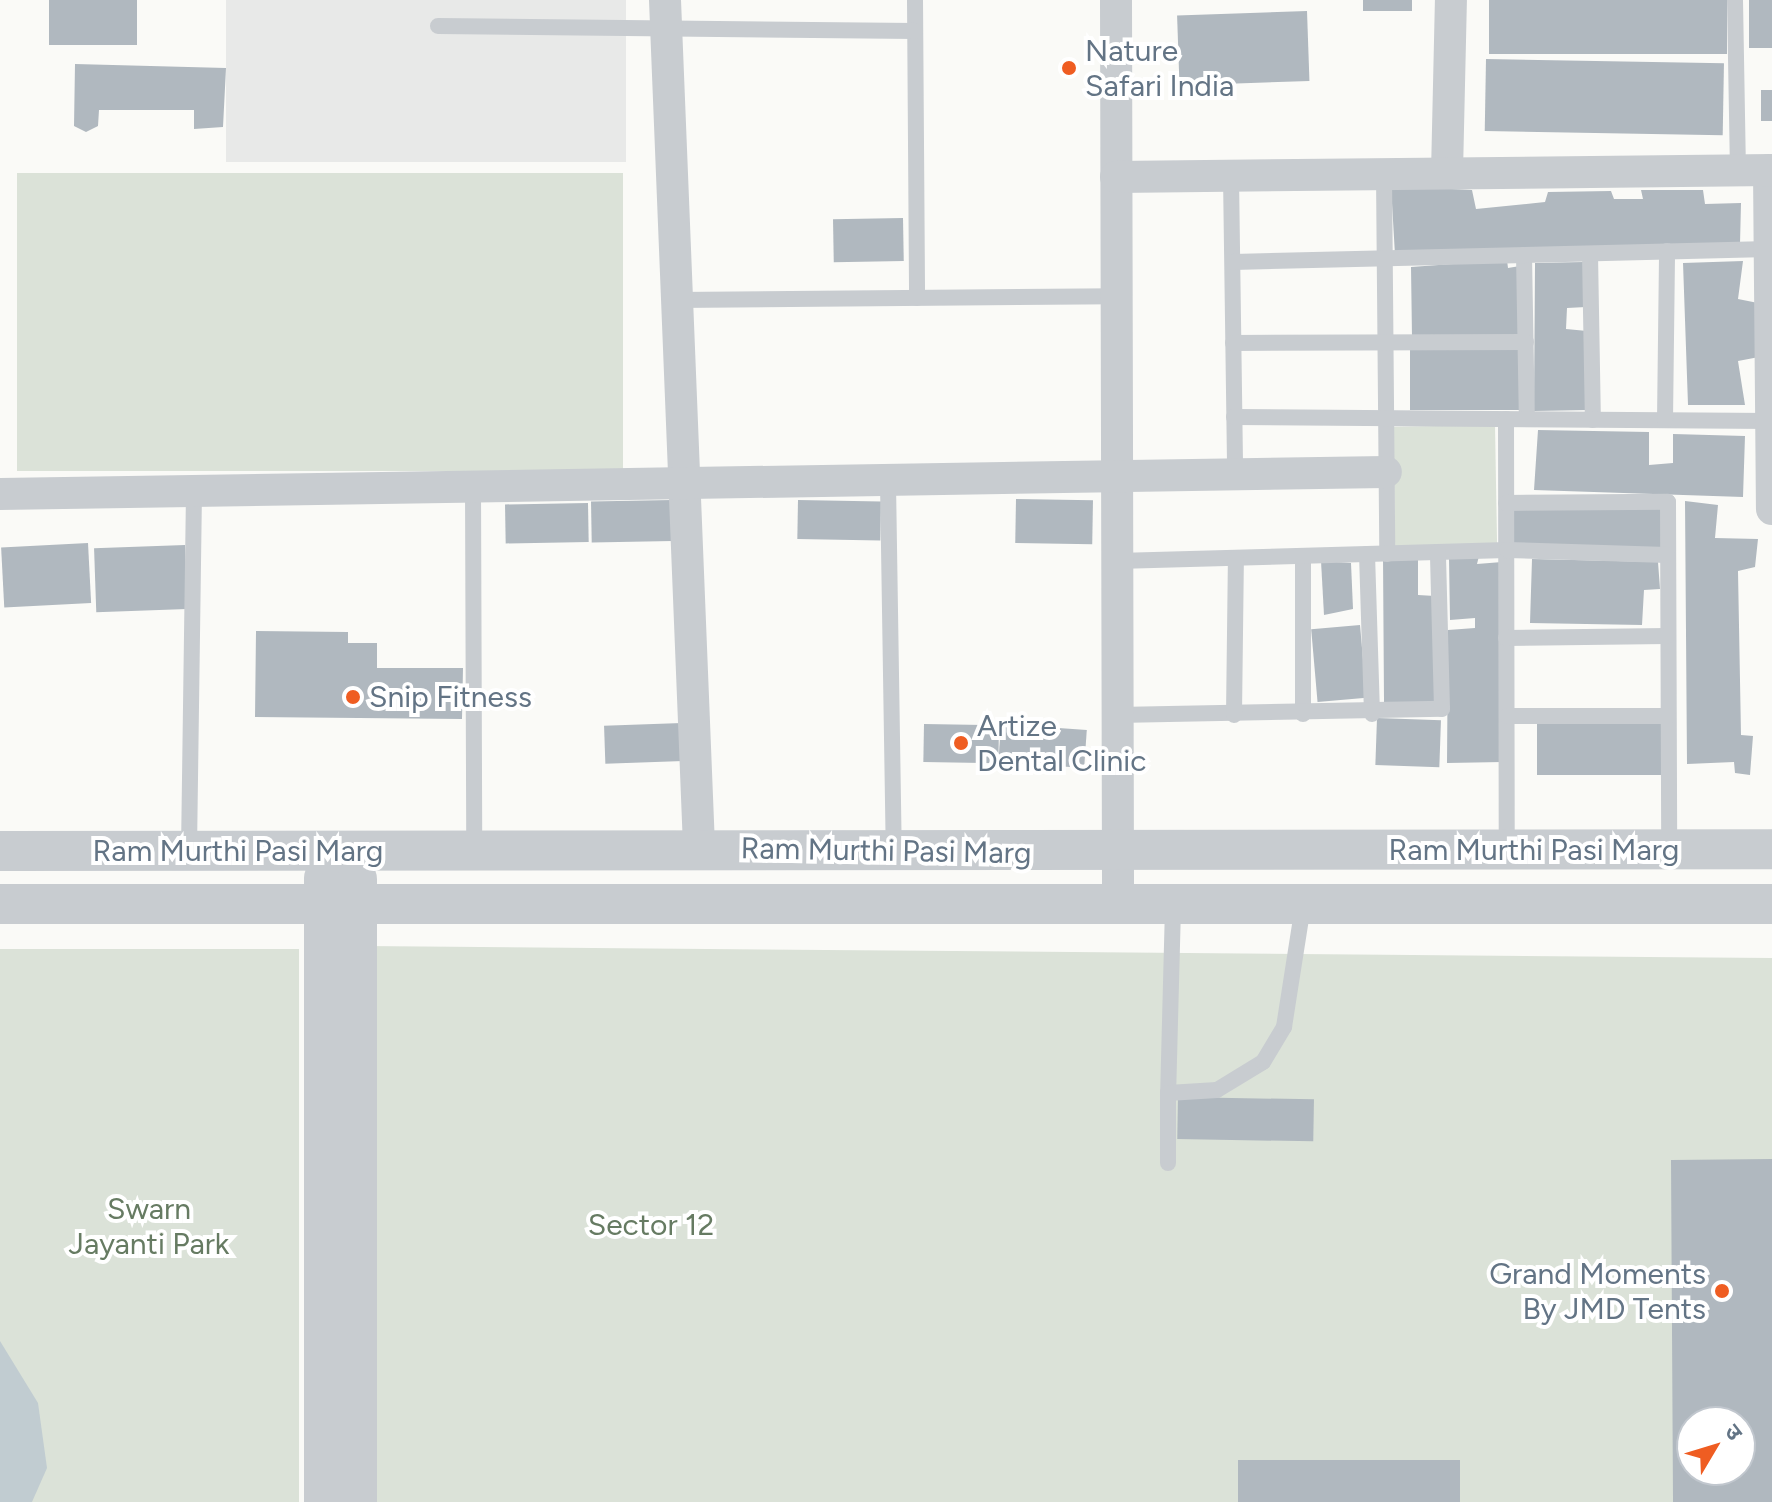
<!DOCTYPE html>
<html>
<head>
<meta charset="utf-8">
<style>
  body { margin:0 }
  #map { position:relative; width:1772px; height:1502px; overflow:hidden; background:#fafaf7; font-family:Figtree,"Noto Sans Devanagari",sans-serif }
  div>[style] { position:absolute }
  .built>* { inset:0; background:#e8e9e8; transform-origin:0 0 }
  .green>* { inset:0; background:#dbe2d8; transform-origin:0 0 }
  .water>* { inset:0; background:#c1ccd1 }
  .building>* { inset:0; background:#b0b8bf; transform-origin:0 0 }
  .service>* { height:16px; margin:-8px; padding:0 8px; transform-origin:8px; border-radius:8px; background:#c8ccd0 }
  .minor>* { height:32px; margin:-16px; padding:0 16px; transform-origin:16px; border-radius:16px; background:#c8ccd0 }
  .tertiary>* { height:40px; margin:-20px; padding:0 20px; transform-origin:20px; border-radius:20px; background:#c8ccd0 }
  .dots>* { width:22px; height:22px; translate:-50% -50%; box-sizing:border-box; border:4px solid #fff; border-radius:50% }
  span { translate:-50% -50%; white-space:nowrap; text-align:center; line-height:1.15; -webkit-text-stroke:8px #fff; paint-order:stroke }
  .poi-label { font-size:30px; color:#637485 }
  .left { translate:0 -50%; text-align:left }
  .right { translate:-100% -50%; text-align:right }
  .street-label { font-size:30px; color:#637485 }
  .park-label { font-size:30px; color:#667b62 }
  .north { position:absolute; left:1676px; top:1406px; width:80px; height:80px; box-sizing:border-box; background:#fff; border:2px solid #c1c7ce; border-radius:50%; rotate:52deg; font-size:22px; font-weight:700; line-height:32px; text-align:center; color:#637485 }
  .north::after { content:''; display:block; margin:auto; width:28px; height:36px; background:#ef5d22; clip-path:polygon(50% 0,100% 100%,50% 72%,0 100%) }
</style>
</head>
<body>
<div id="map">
  <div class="built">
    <i style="left:226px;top:0;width:400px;height:162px"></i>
  </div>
  <div class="green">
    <i style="left:17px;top:173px;width:606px;height:298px"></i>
    <i style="left:1495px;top:425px;width:123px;height:102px;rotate:89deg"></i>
    <i style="clip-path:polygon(evenodd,364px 946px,1772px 958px,1772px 1502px,365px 1502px,364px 946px,1692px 1422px,1740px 1422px,1740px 1470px,1692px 1470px,1692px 1422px)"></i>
    <i style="left:299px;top:949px;width:553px;height:299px;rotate:90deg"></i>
  </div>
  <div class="water">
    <i style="clip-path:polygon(0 1341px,38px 1403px,47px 1468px,32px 1502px,0 1502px)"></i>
  </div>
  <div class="building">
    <i style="left:49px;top:0;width:88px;height:45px"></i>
    <i style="left:1363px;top:0;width:49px;height:11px"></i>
    <i style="left:1489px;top:0;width:238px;height:54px"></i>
    <i style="left:1749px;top:0;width:23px;height:48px"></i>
    <i style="left:1307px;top:11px;width:70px;height:130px;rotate:88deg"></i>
    <i style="left:1486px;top:59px;width:238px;height:72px;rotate:1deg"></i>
    <i style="clip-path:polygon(75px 64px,226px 68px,223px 127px,194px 129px,194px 110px,99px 110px,98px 126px,86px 132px,74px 126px)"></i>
    <i style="left:1761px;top:90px;width:11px;height:31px"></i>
    <i style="clip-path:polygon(1391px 186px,1472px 190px,1476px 209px,1545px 202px,1548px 192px,1611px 191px,1614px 199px,1643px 199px,1641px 190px,1703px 190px,1705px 204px,1741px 203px,1740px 244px,1395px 255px)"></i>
    <i style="left:903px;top:218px;width:43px;height:70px;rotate:89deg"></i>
    <i style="clip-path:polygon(1507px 260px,1508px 268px,1520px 266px,1520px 338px,1412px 338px,1411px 267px)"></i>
    <i style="clip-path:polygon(1743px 261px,1738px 299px,1758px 303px,1759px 357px,1738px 361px,1745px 405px,1688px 405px,1683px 263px)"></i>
    <i style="clip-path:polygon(1584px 262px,1586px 307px,1567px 308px,1566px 329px,1587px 331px,1589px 410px,1534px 411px,1535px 263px)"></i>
    <i style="left:1410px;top:347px;width:109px;height:63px"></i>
    <i style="clip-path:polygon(1538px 430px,1649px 432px,1649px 465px,1673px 463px,1673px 434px,1745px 436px,1743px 497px,1534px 490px)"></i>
    <i style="left:1016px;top:499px;width:77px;height:44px;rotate:1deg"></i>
    <i style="left:672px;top:500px;width:41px;height:81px;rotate:89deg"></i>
    <i style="left:798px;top:500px;width:83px;height:39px;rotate:1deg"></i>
    <i style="clip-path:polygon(1666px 500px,1665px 550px,1507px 547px,1508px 505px)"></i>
    <i style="clip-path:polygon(1685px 501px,1718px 505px,1715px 538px,1758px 539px,1755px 567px,1738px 571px,1741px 735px,1753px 736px,1750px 775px,1735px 773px,1734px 762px,1687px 764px)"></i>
    <i style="left:588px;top:503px;width:39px;height:83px;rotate:89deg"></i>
    <i style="left:88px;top:543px;width:60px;height:87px;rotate:87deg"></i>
    <i style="left:185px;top:545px;width:64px;height:91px;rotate:88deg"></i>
    <i style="clip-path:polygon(1479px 556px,1477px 564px,1502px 562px,1502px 762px,1447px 763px,1448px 630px,1475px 628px,1475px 618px,1450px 620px,1449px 559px)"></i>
    <i style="clip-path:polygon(1383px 558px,1418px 559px,1418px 595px,1435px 596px,1436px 703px,1384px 702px)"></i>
    <i style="clip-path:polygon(1532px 559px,1658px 562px,1660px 589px,1644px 590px,1642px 625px,1530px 623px)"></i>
    <i style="clip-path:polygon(1321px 561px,1351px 563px,1353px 609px,1324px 615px)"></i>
    <i style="left:1360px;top:625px;width:73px;height:49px;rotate:85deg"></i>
    <i style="clip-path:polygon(256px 631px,348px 632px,348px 643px,377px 643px,377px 668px,463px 668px,462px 719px,255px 717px)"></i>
    <i style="left:1377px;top:718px;width:64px;height:47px;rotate:2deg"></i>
    <i style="left:1537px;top:722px;width:127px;height:53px"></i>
    <i style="left:682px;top:723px;width:38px;height:78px;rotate:88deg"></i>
    <i style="left:924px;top:724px;width:75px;height:38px;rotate:1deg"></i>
    <i style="left:1001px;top:724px;width:86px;height:38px;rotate:4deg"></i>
    <i style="left:1178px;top:1097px;width:136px;height:42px;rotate:1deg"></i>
    <i style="clip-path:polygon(evenodd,1772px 1159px,1772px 1502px,1673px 1502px,1671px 1160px,1772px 1159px,1692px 1422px,1740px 1422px,1740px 1470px,1692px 1470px,1692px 1422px)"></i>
    <i style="left:1238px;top:1460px;width:222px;height:43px"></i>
  </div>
  <div class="service">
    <i style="left:915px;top:0;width:298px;rotate:89.6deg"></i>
    <i style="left:1735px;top:0;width:170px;rotate:89deg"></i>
    <i style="left:438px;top:26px;width:477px;rotate:0.6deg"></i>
    <i style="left:1384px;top:174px;width:380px;rotate:89.5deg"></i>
    <i style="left:1231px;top:176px;width:298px;rotate:89.2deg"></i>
    <i style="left:1590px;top:254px;width:166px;rotate:89deg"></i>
    <i style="left:1524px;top:255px;width:164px;rotate:89deg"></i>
    <i style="left:1233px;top:262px;width:536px;rotate:-1.39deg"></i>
    <i style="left:677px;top:300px;width:439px;rotate:-0.5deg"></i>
    <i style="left:1233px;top:343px;width:293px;rotate:-0.2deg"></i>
    <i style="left:1234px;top:417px;width:537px;rotate:0.43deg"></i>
    <i style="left:1506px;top:419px;width:430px;rotate:89.9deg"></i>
    <i style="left:1665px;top:420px;width:169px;rotate:-89.3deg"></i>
    <i style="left:888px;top:483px;width:366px;rotate:89.1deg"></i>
    <i style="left:473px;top:487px;width:363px;rotate:89.8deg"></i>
    <i style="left:1506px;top:503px;width:162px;rotate:-0.4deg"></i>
    <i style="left:1668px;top:502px;width:346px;rotate:89.8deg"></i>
    <i style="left:1367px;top:554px;width:160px;rotate:88.2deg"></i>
    <i style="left:1303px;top:556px;width:158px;rotate:90deg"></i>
    <i style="left:1117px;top:561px;width:390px;rotate:-1.6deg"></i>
    <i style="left:1507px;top:550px;width:160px;rotate:1.8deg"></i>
    <i style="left:1506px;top:638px;width:161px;rotate:-0.7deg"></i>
    <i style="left:1117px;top:715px;width:325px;rotate:-1.1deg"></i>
    <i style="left:1442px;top:709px;width:157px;rotate:-91.5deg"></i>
    <i style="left:1234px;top:715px;width:157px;rotate:-89.3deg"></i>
    <i style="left:1507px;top:716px;width:161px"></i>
    <i style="left:189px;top:850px;width:359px;rotate:-89.2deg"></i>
    <i style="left:1173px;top:907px;width:186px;rotate:91.5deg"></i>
    <i style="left:1168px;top:1093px;width:49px;rotate:-3.5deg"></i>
    <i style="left:1217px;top:1090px;width:54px;rotate:-31.3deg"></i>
    <i style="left:1263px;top:1062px;width:41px;rotate:-59deg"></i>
    <i style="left:1284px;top:1027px;width:122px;rotate:-81.1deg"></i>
    <i style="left:1168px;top:1163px;width:70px;rotate:-90deg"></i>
  </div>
  <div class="minor">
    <i style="left:665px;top:0;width:849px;rotate:87.7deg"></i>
    <i style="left:1116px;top:0;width:908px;rotate:89.87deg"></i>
    <i style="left:1769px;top:170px;width:339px;rotate:89.5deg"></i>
    <i style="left:1447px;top:173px;width:173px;rotate:-88.7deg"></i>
    <i style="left:1116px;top:177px;width:656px;rotate:-0.61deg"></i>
    <i style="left:0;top:494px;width:1386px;rotate:-0.91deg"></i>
  </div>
  <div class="tertiary">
    <i style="left:0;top:851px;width:1772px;rotate:-0.06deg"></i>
    <i style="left:0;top:904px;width:1772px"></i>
    <i style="left:324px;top:1502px;width:624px;rotate:-90deg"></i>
    <i style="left:357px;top:1502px;width:623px;rotate:-90deg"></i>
  </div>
  <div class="dots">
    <i style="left:1069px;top:68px;background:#ef5d22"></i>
    <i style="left:353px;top:697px;background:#ef5d22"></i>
    <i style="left:961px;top:743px;background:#ef5d22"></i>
    <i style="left:1722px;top:1291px;background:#ef5d22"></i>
  </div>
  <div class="poi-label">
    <span class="left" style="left:1085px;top:68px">Nature<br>Safari India</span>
    <span class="left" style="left:369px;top:697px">Snip Fitness</span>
    <span class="left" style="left:977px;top:743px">Artize<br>Dental Clinic</span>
    <span class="right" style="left:1706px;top:1291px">Grand Moments<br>By JMD Tents</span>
  </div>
  <div class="street-label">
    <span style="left:1534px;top:850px">Ram Murthi Pasi Marg</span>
    <span style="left:238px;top:851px">Ram Murthi Pasi Marg</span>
    <span style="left:886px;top:851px;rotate:1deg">Ram Murthi Pasi Marg</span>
  </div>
  <div class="park-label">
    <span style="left:149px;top:1226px">Swarn<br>Jayanti Park</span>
    <span style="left:651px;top:1225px">Sector 12</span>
  </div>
  <div class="north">उ</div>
</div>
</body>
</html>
